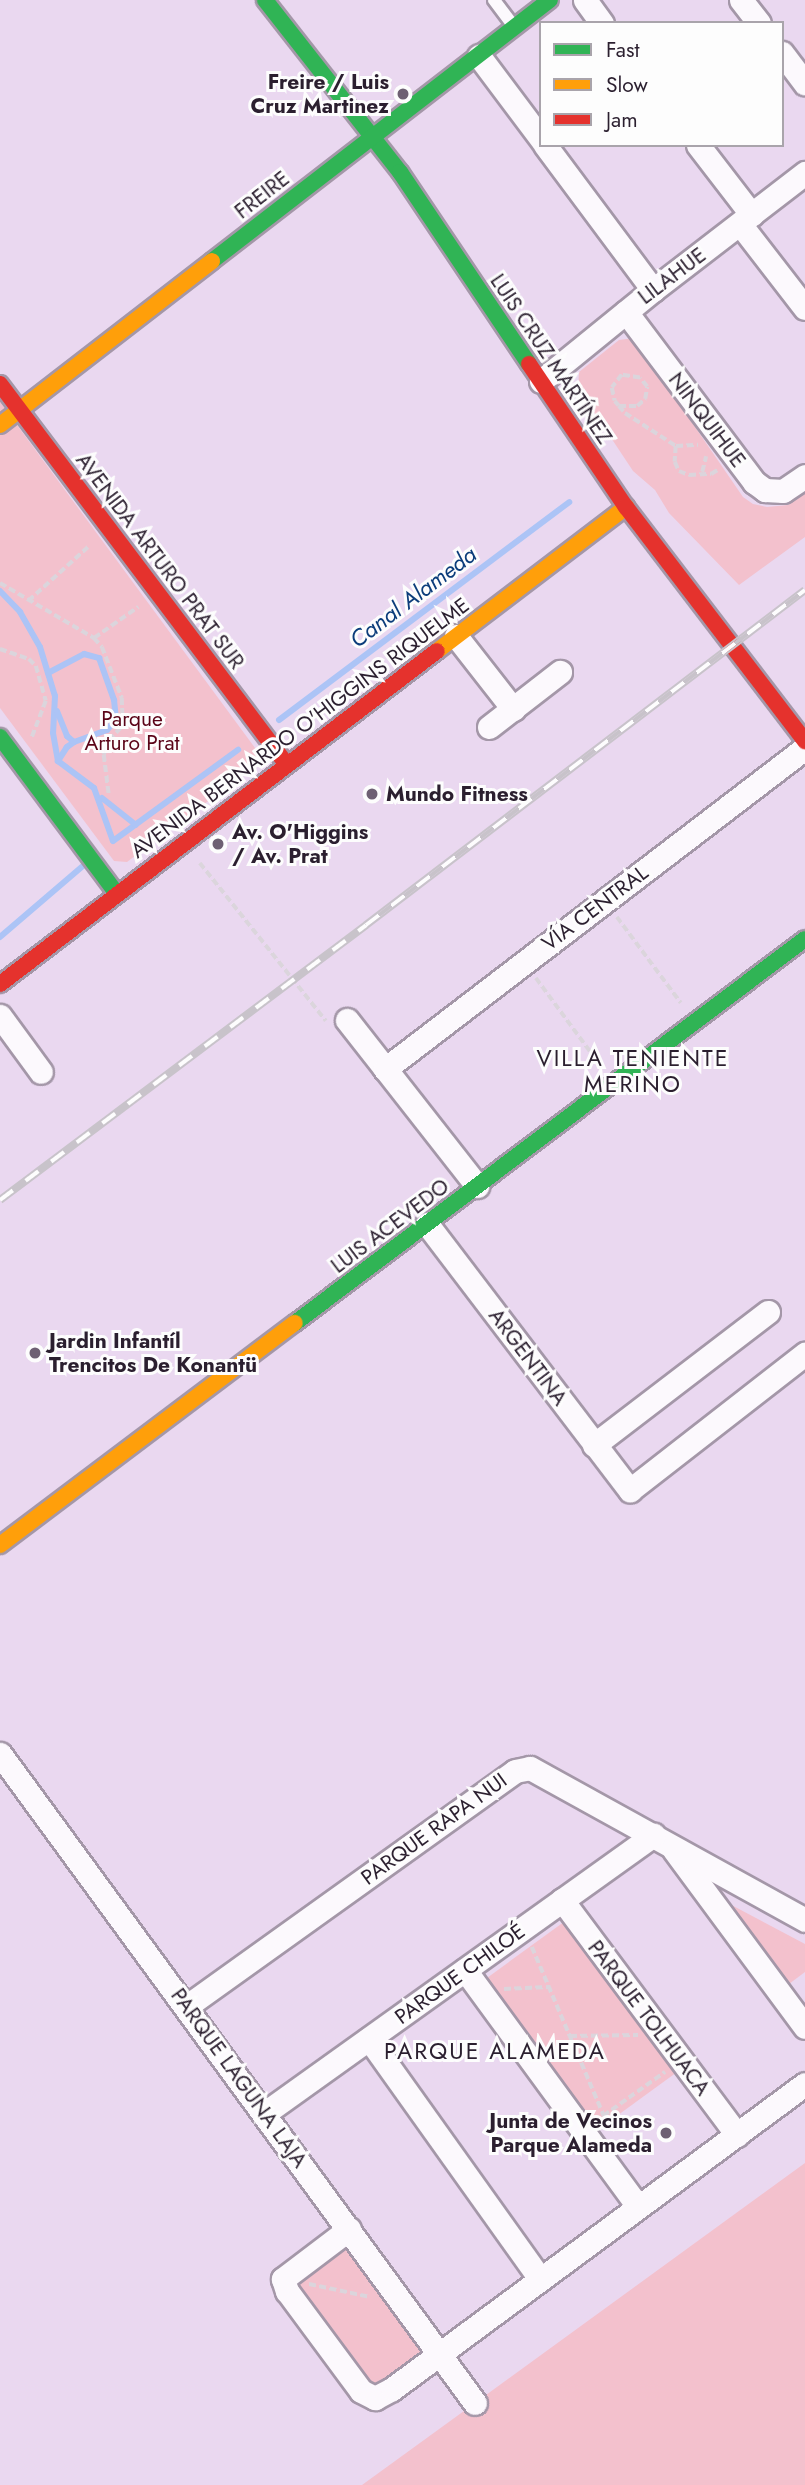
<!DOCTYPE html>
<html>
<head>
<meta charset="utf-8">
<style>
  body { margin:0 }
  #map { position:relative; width:805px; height:2485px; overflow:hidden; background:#ead8f0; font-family:Jost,sans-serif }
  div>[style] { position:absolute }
  .green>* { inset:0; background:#f3c1cd; transform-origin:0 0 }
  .stream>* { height:6px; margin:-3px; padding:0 3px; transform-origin:3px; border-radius:3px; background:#acc4f6 }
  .path>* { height:3.5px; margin-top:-1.75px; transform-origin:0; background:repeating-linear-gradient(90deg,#dbd5dc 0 7px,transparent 0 10.5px) }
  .roads { filter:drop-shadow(2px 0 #a497a8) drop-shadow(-2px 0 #a497a8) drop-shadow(0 2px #a497a8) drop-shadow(0 -2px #a497a8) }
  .lane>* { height:12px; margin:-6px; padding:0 6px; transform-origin:6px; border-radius:6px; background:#fcf9fd }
  .street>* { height:23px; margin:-11.5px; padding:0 11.5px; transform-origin:11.5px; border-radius:11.5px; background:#fcf9fd }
  .fast>* { height:16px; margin:-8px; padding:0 8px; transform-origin:8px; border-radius:8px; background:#30b455 }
  .slow>* { height:16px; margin:-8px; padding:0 8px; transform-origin:8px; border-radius:8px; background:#ff9f0a }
  .jam>* { height:16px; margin:-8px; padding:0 8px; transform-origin:8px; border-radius:8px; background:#e5322d }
  .rail>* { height:8px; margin-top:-4px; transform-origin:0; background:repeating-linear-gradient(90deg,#fdfdfd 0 16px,#c8c3ca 0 32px); box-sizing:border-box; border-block:2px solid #c8c3ca }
  .dots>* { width:19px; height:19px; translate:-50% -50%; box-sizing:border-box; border:4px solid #fdfdfd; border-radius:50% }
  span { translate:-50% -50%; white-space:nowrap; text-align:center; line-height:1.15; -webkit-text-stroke:6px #fdfdfd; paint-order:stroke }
  .poi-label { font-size:21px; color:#2b1f2f; font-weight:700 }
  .right { translate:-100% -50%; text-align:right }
  .left { translate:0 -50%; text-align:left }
  .street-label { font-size:21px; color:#2b1f2f }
  .park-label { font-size:21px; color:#5a0317 }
  .water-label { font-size:23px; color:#0c3d7b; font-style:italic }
  .neighbourhood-label { font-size:23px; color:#2b1f2f; letter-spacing:2px }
  .legend { position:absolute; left:539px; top:21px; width:245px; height:126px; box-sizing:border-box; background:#fdfdfd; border:2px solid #a9a4ab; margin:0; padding:9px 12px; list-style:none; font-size:21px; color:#2b1f2f }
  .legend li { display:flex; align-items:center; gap:14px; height:35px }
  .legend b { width:35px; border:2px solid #a9a4ab }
</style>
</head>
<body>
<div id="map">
  <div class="green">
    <i style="clip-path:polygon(634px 338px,743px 497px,753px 504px,767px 507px,788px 505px,805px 492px,805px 537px,739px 585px,669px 513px,655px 490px,633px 471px,578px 388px,579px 372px,619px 340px)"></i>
    <i style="clip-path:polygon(0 402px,261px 756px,255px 766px,127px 862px,114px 861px,0 708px)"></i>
    <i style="clip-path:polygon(722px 1900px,805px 1944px,805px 1972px,785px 1987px)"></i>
    <i style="left:568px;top:1919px;width:188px;height:107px;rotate:54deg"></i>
    <i style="clip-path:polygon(805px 2163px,805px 2485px,362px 2485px,475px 2403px)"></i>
    <i style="clip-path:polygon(340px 2241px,425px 2357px,386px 2386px,368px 2385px,294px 2285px)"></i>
  </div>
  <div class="stream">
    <i style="left:0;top:591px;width:29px;rotate:46deg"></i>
    <i style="left:20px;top:612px;width:40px;rotate:60.3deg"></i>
    <i style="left:40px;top:647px;width:51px;rotate:73deg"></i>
    <i style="left:55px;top:696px;width:37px;rotate:93deg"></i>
    <i style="left:53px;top:733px;width:28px;rotate:80deg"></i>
    <i style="left:58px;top:761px;width:45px;rotate:36.9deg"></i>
    <i style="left:94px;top:788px;width:56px;rotate:70.3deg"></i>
    <i style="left:113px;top:841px;width:155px;rotate:-36.1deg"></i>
    <i style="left:48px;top:673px;width:41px;rotate:-27.8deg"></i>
    <i style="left:84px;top:654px;width:16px;rotate:15deg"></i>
    <i style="left:99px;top:658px;width:45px;rotate:70.3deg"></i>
    <i style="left:114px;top:700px;width:19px;rotate:84deg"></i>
    <i style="left:116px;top:719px;width:14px;rotate:129deg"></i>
    <i style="left:107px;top:730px;width:35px;rotate:160deg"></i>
    <i style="left:74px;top:742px;width:9px;rotate:144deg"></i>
    <i style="left:67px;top:747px;width:17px;rotate:123deg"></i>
    <i style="left:57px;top:711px;width:27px;rotate:68deg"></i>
    <i style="left:67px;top:736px;width:9px;rotate:41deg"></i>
    <i style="left:279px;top:720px;width:363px;rotate:-36.9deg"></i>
    <i style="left:102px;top:798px;width:43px;rotate:38.5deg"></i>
    <i style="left:0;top:937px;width:111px;rotate:-40.6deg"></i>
  </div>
  <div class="path">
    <i style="left:619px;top:406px;width:18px"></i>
    <i style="left:637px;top:406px;width:11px;rotate:-41deg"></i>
    <i style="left:645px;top:399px;width:12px;rotate:-81deg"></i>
    <i style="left:647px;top:387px;width:11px;rotate:-128deg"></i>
    <i style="left:640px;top:378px;width:18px;rotate:-171deg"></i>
    <i style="left:622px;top:375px;width:16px;rotate:128deg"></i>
    <i style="left:612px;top:388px;width:13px;rotate:77deg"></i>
    <i style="left:615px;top:401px;width:6px;rotate:51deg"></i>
    <i style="left:619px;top:406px;width:9px;rotate:49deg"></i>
    <i style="left:625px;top:413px;width:61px;rotate:32.9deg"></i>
    <i style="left:676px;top:446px;width:16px;rotate:94deg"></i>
    <i style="left:675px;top:462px;width:10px;rotate:66deg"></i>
    <i style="left:679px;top:471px;width:11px;rotate:22deg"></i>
    <i style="left:689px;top:475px;width:22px;rotate:-3deg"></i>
    <i style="left:711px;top:474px;width:9px;rotate:-32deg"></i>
    <i style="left:676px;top:446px;width:22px;rotate:-3deg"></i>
    <i style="left:702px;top:472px;width:16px;rotate:-76deg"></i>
    <i style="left:0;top:583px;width:109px;rotate:30.3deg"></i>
    <i style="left:94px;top:638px;width:12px;rotate:48deg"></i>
    <i style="left:102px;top:647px;width:55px;rotate:68.6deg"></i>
    <i style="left:122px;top:698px;width:23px;rotate:88deg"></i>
    <i style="left:123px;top:721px;width:7px;rotate:106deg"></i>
    <i style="left:121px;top:728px;width:18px;rotate:133deg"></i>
    <i style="left:109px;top:741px;width:15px;rotate:110deg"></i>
    <i style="left:104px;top:755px;width:40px;rotate:82.9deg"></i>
    <i style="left:28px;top:601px;width:82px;rotate:-42deg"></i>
    <i style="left:94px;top:638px;width:54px;rotate:-35.2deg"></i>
    <i style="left:0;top:649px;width:31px;rotate:19deg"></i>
    <i style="left:29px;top:659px;width:10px;rotate:45deg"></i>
    <i style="left:36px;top:666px;width:36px;rotate:74deg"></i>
    <i style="left:46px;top:701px;width:39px;rotate:111deg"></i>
    <i style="left:200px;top:863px;width:202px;rotate:51.4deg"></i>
    <i style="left:617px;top:917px;width:107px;rotate:53.3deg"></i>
    <i style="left:536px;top:978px;width:104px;rotate:53.6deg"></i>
    <i style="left:532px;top:1947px;width:184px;rotate:66.9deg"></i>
    <i style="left:504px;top:1989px;width:44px;rotate:-2.6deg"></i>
    <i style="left:570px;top:2036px;width:68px;rotate:-0.8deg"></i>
    <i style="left:603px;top:2116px;width:76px;rotate:-35.4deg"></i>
    <i style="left:309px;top:2284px;width:62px;rotate:12deg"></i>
  </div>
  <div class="roads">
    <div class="lane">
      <i style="left:494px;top:0;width:34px;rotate:53deg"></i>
    </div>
    <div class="street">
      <i style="left:585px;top:0;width:29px;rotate:54deg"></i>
      <i style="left:741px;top:0;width:29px;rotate:52deg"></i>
      <i style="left:782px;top:53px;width:38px;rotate:53deg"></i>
      <i style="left:479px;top:56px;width:104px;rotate:53.2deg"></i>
      <i style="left:545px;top:145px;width:181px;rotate:53.3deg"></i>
      <i style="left:698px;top:145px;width:88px;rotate:52.4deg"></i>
      <i style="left:740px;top:224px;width:106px;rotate:52.3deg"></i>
      <i style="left:626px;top:312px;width:213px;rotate:53deg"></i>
      <i style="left:754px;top:482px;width:14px;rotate:36deg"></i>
      <i style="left:765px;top:490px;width:18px;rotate:3deg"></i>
      <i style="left:783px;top:491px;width:27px;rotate:-34deg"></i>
      <i style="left:541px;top:381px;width:144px;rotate:-39.1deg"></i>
      <i style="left:653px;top:290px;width:192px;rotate:-37.6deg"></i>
      <i style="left:456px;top:636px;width:93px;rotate:52deg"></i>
      <i style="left:489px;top:727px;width:90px;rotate:-37.8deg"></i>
      <i style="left:0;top:1016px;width:69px;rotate:53.8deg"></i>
      <i style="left:347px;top:1020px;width:211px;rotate:51.9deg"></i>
      <i style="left:385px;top:1069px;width:529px;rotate:-37.39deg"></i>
      <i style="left:427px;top:1224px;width:335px;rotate:52.7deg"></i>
      <i style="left:630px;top:1490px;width:222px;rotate:-37.9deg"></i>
      <i style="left:594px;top:1445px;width:219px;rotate:-37.4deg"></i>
      <i style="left:0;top:1754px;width:804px;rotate:53.8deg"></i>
      <i style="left:674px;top:1850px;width:220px;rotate:53.5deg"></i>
      <i style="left:562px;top:1900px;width:293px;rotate:53.3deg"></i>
      <i style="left:465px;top:1970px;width:293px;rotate:53.8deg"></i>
      <i style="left:187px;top:2006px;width:403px;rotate:-35.6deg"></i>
      <i style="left:515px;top:1771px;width:15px;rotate:-11deg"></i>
      <i style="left:530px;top:1768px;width:314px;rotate:28.9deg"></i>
      <i style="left:369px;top:2039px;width:295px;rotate:54.5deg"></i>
      <i style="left:265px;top:2113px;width:478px;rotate:-35.6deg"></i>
      <i style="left:349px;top:2229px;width:83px;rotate:142.9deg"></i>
      <i style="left:283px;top:2279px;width:13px;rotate:72deg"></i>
      <i style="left:287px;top:2291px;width:124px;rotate:53.5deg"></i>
      <i style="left:361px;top:2391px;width:16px;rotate:27deg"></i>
      <i style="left:375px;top:2398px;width:19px;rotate:-28deg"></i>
      <i style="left:392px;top:2389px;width:513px;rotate:-36.45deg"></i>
    </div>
    <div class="fast">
      <i style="left:265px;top:0;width:219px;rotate:51.9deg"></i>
      <i style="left:400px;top:172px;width:231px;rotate:56.1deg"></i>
      <i style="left:212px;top:261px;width:427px;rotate:-37.7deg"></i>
      <i style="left:0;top:737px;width:196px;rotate:53.3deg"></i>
      <i style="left:295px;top:1323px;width:638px;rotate:-36.98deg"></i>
    </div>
    <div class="slow">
      <i style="left:0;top:425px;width:268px;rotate:-37.7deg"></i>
      <i style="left:437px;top:651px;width:238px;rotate:-37.3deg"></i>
      <i style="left:0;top:1545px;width:369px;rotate:-37deg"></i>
    </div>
    <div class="jam">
      <i style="left:529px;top:364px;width:173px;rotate:55.9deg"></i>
      <i style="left:626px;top:507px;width:295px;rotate:52.6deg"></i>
      <i style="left:0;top:384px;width:476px;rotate:53deg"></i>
      <i style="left:0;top:984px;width:549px;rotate:-37.31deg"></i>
    </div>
  </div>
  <div class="rail">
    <i style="left:0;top:1200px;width:458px;rotate:-36.9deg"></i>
    <i style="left:366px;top:925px;width:552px;rotate:-37.35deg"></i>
  </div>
  <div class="dots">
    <i style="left:403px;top:94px;background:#6e6073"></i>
    <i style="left:372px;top:794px;background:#6e6073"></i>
    <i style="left:218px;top:844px;background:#6e6073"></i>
    <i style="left:35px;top:1353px;background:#6e6073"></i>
    <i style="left:666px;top:2133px;background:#6e6073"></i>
  </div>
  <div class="poi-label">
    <span class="right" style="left:389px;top:94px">Freire / Luis<br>Cruz Martinez</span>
    <span class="left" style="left:386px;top:794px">Mundo Fitness</span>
    <span class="left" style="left:232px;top:844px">Av. O'Higgins<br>/ Av. Prat</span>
    <span class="left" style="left:49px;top:1353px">Jardin Infantíl<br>Trencitos De Konantü</span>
    <span class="right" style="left:652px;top:2133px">Junta de Vecinos<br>Parque Alameda</span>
  </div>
  <div class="street-label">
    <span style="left:262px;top:195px;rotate:-38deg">FREIRE</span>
    <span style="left:672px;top:276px;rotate:-37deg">LILAHUE</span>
    <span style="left:551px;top:359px;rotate:56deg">LUIS CRUZ MARTÍNEZ</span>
    <span style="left:707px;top:420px;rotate:53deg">NINQUIHUE</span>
    <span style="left:160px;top:561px;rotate:53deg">AVENIDA ARTURO PRAT SUR</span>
    <span style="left:300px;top:728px;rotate:-37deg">AVENIDA BERNARDO O'HIGGINS RIQUELME</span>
    <span style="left:595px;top:908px;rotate:-37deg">VÍA CENTRAL</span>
    <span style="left:390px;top:1226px;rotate:-37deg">LUIS ACEVEDO</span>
    <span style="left:528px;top:1357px;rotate:53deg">ARGENTINA</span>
    <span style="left:434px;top:1829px;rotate:-36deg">PARQUE RAPA NUI</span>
    <span style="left:460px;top:1974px;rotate:-36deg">PARQUE CHILOÉ</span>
    <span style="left:649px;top:2018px;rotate:53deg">PARQUE TOLHUACA</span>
    <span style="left:239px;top:2078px;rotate:54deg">PARQUE LAGUNA LAJA</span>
  </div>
  <div class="park-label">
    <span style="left:132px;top:731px">Parque<br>Arturo Prat</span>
  </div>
  <div class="water-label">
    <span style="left:413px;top:597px;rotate:-37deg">Canal Alameda</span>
  </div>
  <div class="neighbourhood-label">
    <span style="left:633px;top:1071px">VILLA TENIENTE<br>MERINO</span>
    <span style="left:495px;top:2051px">PARQUE ALAMEDA</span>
  </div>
  <ul class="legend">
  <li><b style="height:9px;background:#30b455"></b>Fast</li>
  <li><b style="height:9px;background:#ff9f0a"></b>Slow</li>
  <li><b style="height:9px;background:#e5322d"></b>Jam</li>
  </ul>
</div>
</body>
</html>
